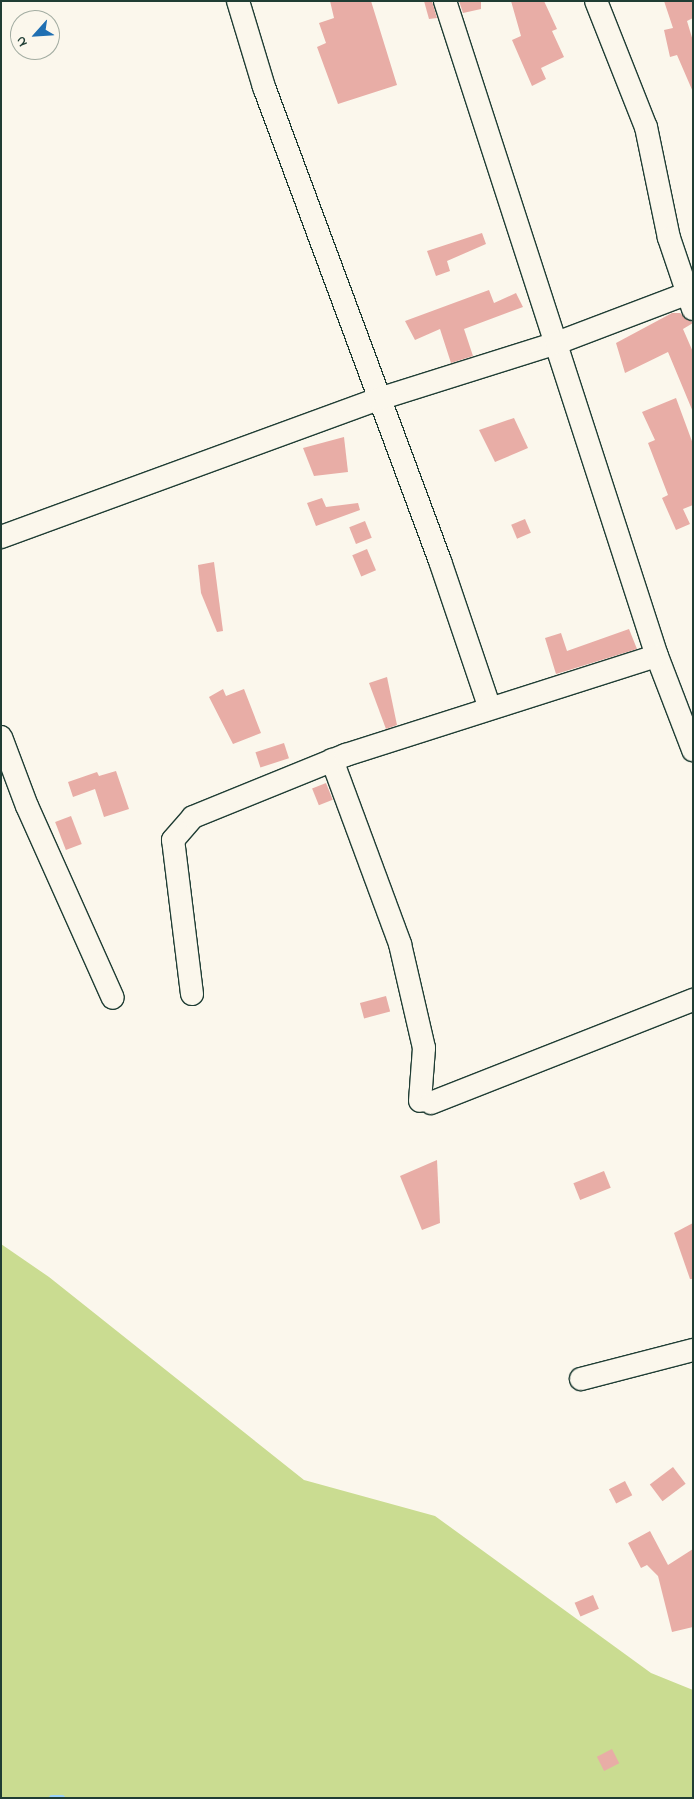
<!DOCTYPE html>
<html>
<head>
<meta charset="utf-8">
<style>
  body { margin:0 }
  #map { position:relative; width:694px; height:1799px; overflow:hidden; background:#fbf7ec; font-family:"Indie Flower",sans-serif }
  div>[style] { position:absolute }
  .green>* { inset:0; background:#cadc91 }
  .stream>* { height:6px; margin:-3px; padding:0 3px; transform-origin:3px; border-radius:3px; background:#9bd3fa }
  .building>* { inset:0; background:#e8ada6; transform-origin:0 0 }
  .roads { filter:drop-shadow(1px 0 #1f3d34) drop-shadow(-1px 0 #1f3d34) drop-shadow(0 1px #1f3d34) drop-shadow(0 -1px #1f3d34) }
  .minor>* { height:22px; margin:-11px; padding:0 11px; transform-origin:11px; border-radius:11px; background:#fbf7ec }
  span { translate:-50% -50%; white-space:nowrap; text-align:center; line-height:1.15; -webkit-text-stroke:4.5px #fbf7ec; paint-order:stroke }
  .frame { position:absolute; inset:0; border:2px solid #1f3d34; pointer-events:none }
  .north { position:absolute; left:10px; top:10px; width:50px; height:50px; box-sizing:border-box; background:#fbf7ec; border:1px solid #a3ada2; border-radius:50%; rotate:244deg; font-size:14px; font-weight:700; line-height:20px; text-align:center; color:#1f3d34 }
  .north::after { content:''; display:block; margin:auto; width:18px; height:22px; background:#1f6fb2; clip-path:polygon(50% 0,100% 100%,50% 72%,0 100%) }
</style>
</head>
<body>
<div id="map">
  <div class="green">
    <i style="clip-path:polygon(1px 1244px,49px 1277px,304px 1480px,435px 1516px,651px 1673px,693px 1690px,693px 1798px,1px 1798px)"></i>
  </div>
  <div class="stream">
    <i style="left:52px;top:1798px;width:10px"></i>
  </div>
  <div class="building">
    <i style="clip-path:polygon(330px 1px,371px 1px,397px 85px,338px 104px,317px 47px,326px 43px,319px 23px,334px 18px)"></i>
    <i style="clip-path:polygon(424px 1px,432px 1px,437px 18px,429px 19px)"></i>
    <i style="clip-path:polygon(459px 1px,481px 1px,481px 9px,463px 13px)"></i>
    <i style="clip-path:polygon(511px 1px,544px 1px,557px 29px,552px 31px,564px 57px,541px 68px,546px 79px,532px 86px,512px 40px,521px 36px)"></i>
    <i style="clip-path:polygon(664px 1px,693px 1px,693px 18px,687px 21px,693px 41px,693px 92px,677px 55px,670px 57px,664px 30px,673px 28px)"></i>
    <i style="clip-path:polygon(482px 233px,486px 244px,447px 261px,450px 271px,436px 276px,427px 251px)"></i>
    <i style="clip-path:polygon(489px 290px,494px 303px,516px 293px,523px 307px,464px 329px,473px 356px,451px 363px,440px 329px,415px 340px,405px 321px)"></i>
    <i style="clip-path:polygon(672px 313px,680px 313px,693px 323px,683px 329px,693px 352px,693px 412px,668px 352px,625px 373px,616px 343px)"></i>
    <i style="clip-path:polygon(676px 398px,693px 444px,693px 505px,683px 509px,690px 524px,676px 530px,662px 498px,668px 495px,648px 443px,655px 440px,642px 412px)"></i>
    <i style="clip-path:polygon(514px 418px,528px 448px,495px 462px,479px 430px)"></i>
    <i style="clip-path:polygon(344px 437px,348px 472px,314px 476px,303px 448px)"></i>
    <i style="clip-path:polygon(322px 498px,326px 507px,358px 503px,360px 510px,316px 526px,307px 503px)"></i>
    <i style="left:525px;top:519px;width:15px;height:15px;rotate:67deg"></i>
    <i style="left:365px;top:521px;width:18px;height:17px;rotate:68deg"></i>
    <i style="left:367px;top:549px;width:23px;height:16px;rotate:67deg"></i>
    <i style="clip-path:polygon(214px 562px,223px 631px,217px 632px,201px 593px,198px 565px)"></i>
    <i style="clip-path:polygon(629px 629px,637px 649px,556px 674px,545px 638px,561px 633px,567px 651px)"></i>
    <i style="clip-path:polygon(387px 677px,397px 725px,386px 729px,369px 683px)"></i>
    <i style="clip-path:polygon(223px 689px,226px 696px,244px 689px,261px 733px,233px 744px,209px 697px)"></i>
    <i style="left:284px;top:743px;width:16px;height:30px;rotate:72deg"></i>
    <i style="clip-path:polygon(116px 771px,129px 809px,104px 817px,95px 789px,73px 797px,68px 782px,97px 772px,99px 776px)"></i>
    <i style="left:326px;top:783px;width:18px;height:15px;rotate:68deg"></i>
    <i style="left:71px;top:816px;width:30px;height:17px;rotate:69deg"></i>
    <i style="left:386px;top:996px;width:16px;height:27px;rotate:75deg"></i>
    <i style="clip-path:polygon(437px 1160px,440px 1223px,422px 1230px,400px 1176px)"></i>
    <i style="left:604px;top:1171px;width:18px;height:33px;rotate:68deg"></i>
    <i style="clip-path:polygon(693px 1223px,693px 1279px,690px 1279px,674px 1233px)"></i>
    <i style="left:673px;top:1467px;width:21px;height:29px;rotate:53deg"></i>
    <i style="left:625px;top:1481px;width:16px;height:18px;rotate:63deg"></i>
    <i style="clip-path:polygon(650px 1531px,668px 1565px,693px 1549px,693px 1627px,672px 1632px,658px 1576px,647px 1565px,641px 1568px,628px 1543px)"></i>
    <i style="left:593px;top:1595px;width:15px;height:20px;rotate:67deg"></i>
    <i style="left:612px;top:1749px;width:16px;height:17px;rotate:63deg"></i>
  </div>
  <div class="roads">
    <div class="minor">
      <i style="left:238px;top:1px;width:90px;rotate:73.2deg"></i>
      <i style="left:264px;top:87px;width:506px;rotate:69.63deg"></i>
      <i style="left:440px;top:561px;width:153px;rotate:71.3deg"></i>
      <i style="left:445px;top:1px;width:688px;rotate:72.07deg"></i>
      <i style="left:657px;top:656px;width:101px;rotate:69deg"></i>
      <i style="left:596px;top:1px;width:136px;rotate:68.4deg"></i>
      <i style="left:646px;top:127px;width:113px;rotate:78.3deg"></i>
      <i style="left:669px;top:238px;width:75px;rotate:71.3deg"></i>
      <i style="left:1px;top:537px;width:402px;rotate:-20.1deg"></i>
      <i style="left:379px;top:399px;width:187px;rotate:-17.5deg"></i>
      <i style="left:557px;top:343px;width:138px;rotate:-20.8deg"></i>
      <i style="left:1px;top:737px;width:74px;rotate:69.4deg"></i>
      <i style="left:27px;top:806px;width:210px;rotate:65.9deg"></i>
      <i style="left:332px;top:760px;width:196px;rotate:69.7deg"></i>
      <i style="left:400px;top:944px;width:107px;rotate:77deg"></i>
      <i style="left:424px;top:1048px;width:53px;rotate:94.3deg"></i>
      <i style="left:192px;top:994px;width:155px;rotate:-97deg"></i>
      <i style="left:173px;top:840px;width:30px;rotate:-49deg"></i>
      <i style="left:193px;top:817px;width:165px;rotate:-22.1deg"></i>
      <i style="left:346px;top:755px;width:326px;rotate:-17.7deg"></i>
      <i style="left:431px;top:1103px;width:282px;rotate:-21.5deg"></i>
      <i style="left:581px;top:1379px;width:116px;rotate:-14.5deg"></i>
    </div>
  </div>
  <div class="frame"></div>
  <div class="north">N</div>
</div>
</body>
</html>
